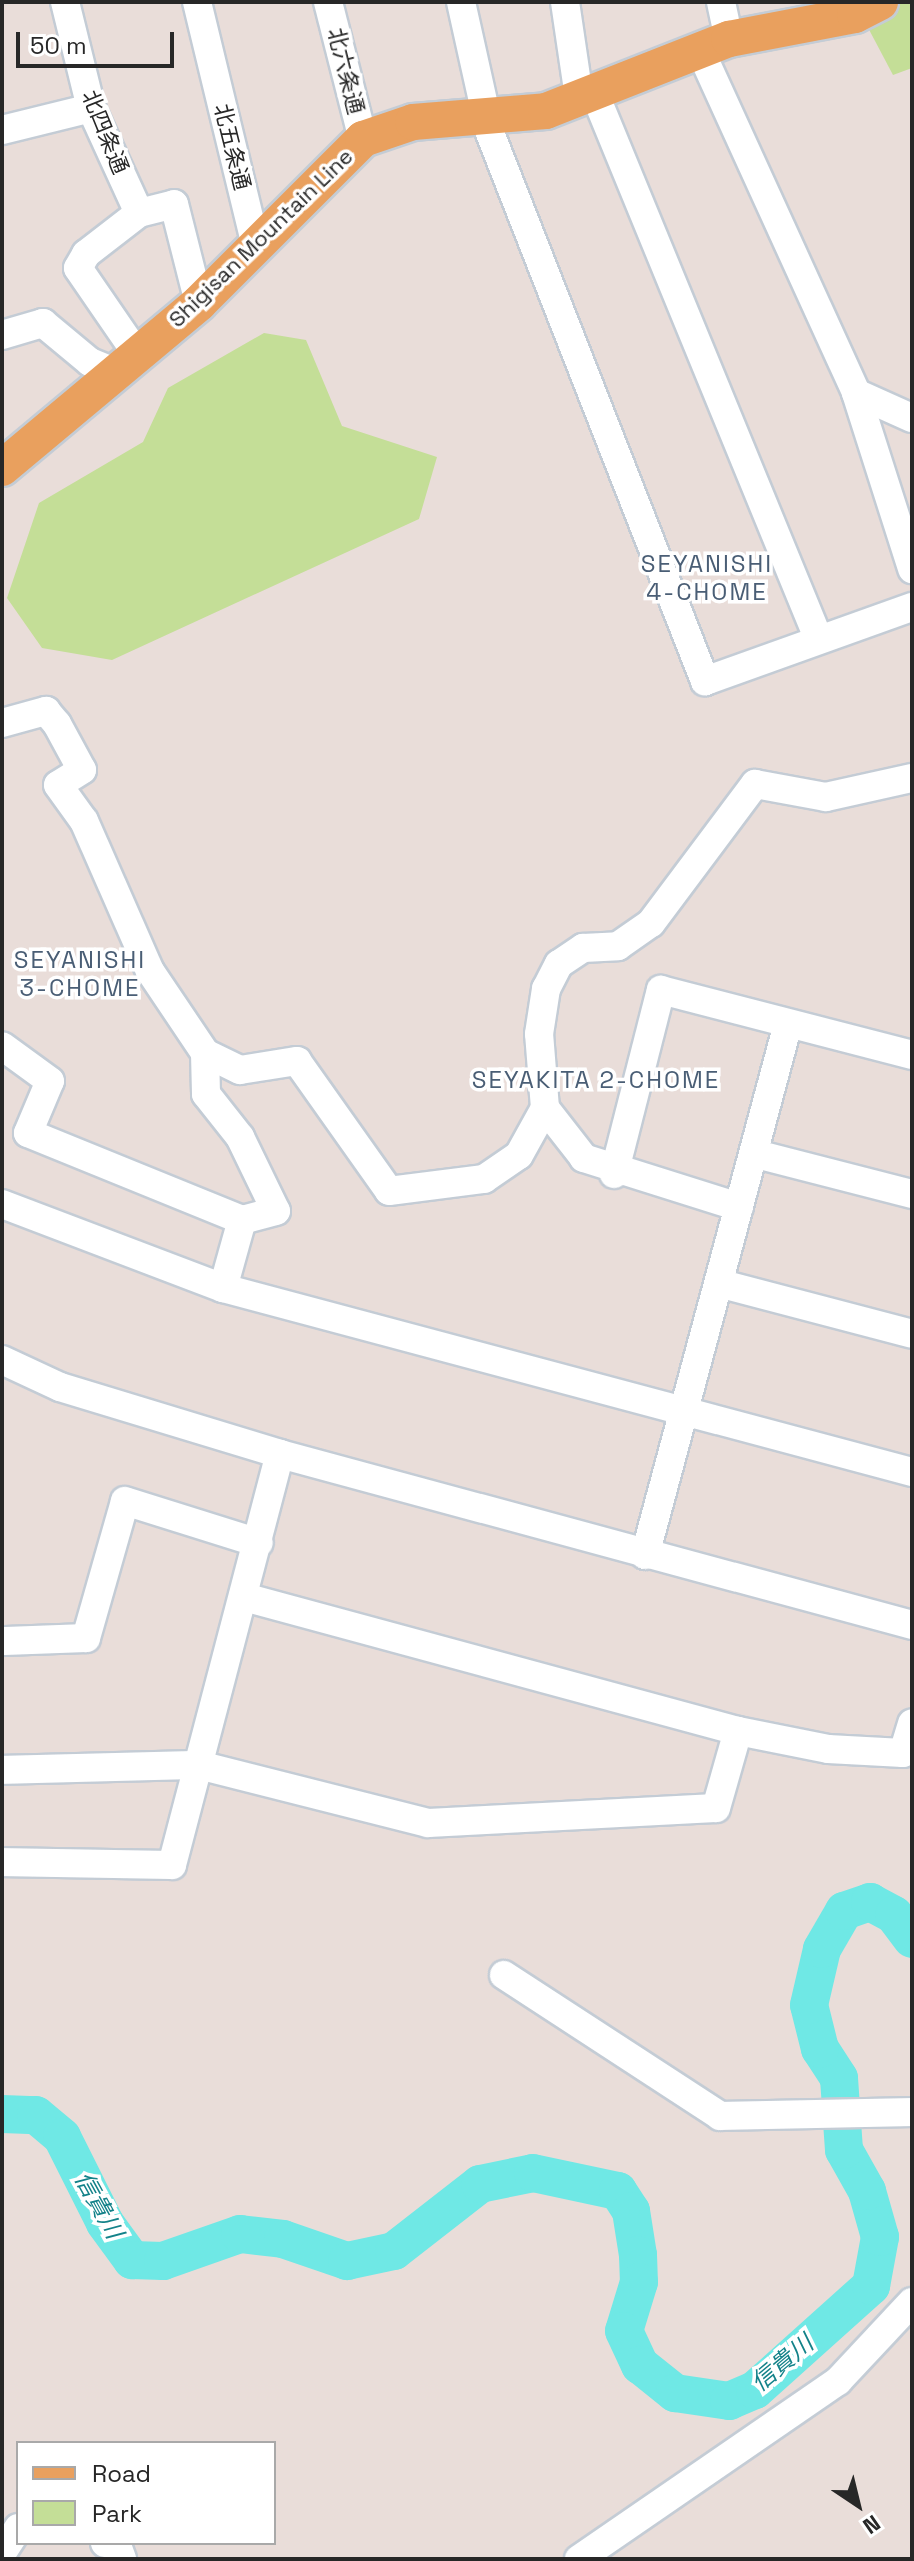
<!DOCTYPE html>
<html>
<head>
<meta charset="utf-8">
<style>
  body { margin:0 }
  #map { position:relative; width:914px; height:2561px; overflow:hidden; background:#e9ddd9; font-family:"Space Grotesk","Noto Sans JP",sans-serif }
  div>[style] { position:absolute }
  .green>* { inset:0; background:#c4de97 }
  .river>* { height:38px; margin:-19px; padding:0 19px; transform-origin:19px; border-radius:19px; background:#6fe8e5 }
  .roads { filter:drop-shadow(2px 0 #c4ccd5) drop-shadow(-2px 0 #c4ccd5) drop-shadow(0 2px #c4ccd5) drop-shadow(0 -2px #c4ccd5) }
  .minor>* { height:28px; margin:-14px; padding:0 14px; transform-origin:14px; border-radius:14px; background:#fff }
  .major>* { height:36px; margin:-18px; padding:0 18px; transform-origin:18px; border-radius:18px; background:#e9a05e }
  span { translate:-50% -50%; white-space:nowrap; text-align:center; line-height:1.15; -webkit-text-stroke:7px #fff; paint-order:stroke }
  .street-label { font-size:22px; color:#272727 }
  .neighbourhood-label { font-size:24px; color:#4a5e75; letter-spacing:2px }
  .water-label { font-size:24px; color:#138289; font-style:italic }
  .frame { position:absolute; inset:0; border:4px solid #272727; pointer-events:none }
  .legend { position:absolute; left:16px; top:2441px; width:260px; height:104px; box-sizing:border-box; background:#fff; border:2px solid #a9a9a9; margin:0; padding:10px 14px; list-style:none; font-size:24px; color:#272727 }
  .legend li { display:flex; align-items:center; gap:16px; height:40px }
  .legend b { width:40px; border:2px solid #a9a9a9 }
  .north { position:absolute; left:818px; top:2465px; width:80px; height:80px; -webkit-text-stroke:6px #fff; paint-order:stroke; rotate:145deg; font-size:22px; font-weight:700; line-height:32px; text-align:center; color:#272727 }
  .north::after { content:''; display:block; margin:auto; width:28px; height:36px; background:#272727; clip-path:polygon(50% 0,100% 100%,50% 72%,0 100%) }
  .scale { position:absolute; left:16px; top:32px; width:158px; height:36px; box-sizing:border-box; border:4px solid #272727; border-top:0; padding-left:10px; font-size:24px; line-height:28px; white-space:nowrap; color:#272727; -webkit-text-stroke:6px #fff; paint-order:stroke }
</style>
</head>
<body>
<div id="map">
  <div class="green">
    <i style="clip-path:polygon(903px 2px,912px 2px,912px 68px,893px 75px,865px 22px)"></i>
    <i style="clip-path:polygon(264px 333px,306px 340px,342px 426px,437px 457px,419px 519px,112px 660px,42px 648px,7px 598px,39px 503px,143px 442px,168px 388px)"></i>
  </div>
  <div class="river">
    <i style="left:2px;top:2114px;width:34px;rotate:2deg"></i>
    <i style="left:36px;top:2115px;width:34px;rotate:40deg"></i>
    <i style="left:62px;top:2137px;width:96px;rotate:63.4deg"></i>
    <i style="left:105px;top:2223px;width:46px;rotate:53.9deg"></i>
    <i style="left:132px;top:2260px;width:31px;rotate:2deg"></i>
    <i style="left:163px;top:2261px;width:82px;rotate:-19.3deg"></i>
    <i style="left:240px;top:2234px;width:43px;rotate:6.6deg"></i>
    <i style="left:283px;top:2239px;width:68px;rotate:19deg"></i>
    <i style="left:347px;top:2261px;width:48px;rotate:-12deg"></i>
    <i style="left:394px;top:2251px;width:109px;rotate:-37.9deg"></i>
    <i style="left:480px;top:2184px;width:54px;rotate:-11.7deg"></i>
    <i style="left:533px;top:2173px;width:87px;rotate:12deg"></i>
    <i style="left:618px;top:2191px;width:24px;rotate:57deg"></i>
    <i style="left:631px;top:2211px;width:45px;rotate:81deg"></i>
    <i style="left:638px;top:2255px;width:27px;rotate:88deg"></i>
    <i style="left:639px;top:2282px;width:51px;rotate:107deg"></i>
    <i style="left:624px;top:2331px;width:38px;rotate:65deg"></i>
    <i style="left:640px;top:2365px;width:45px;rotate:38.7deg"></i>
    <i style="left:675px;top:2393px;width:55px;rotate:8.4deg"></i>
    <i style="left:729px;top:2401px;width:28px;rotate:-23deg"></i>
    <i style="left:755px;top:2390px;width:156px;rotate:-41.9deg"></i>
    <i style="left:871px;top:2286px;width:50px;rotate:-79.6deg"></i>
    <i style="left:880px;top:2237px;width:48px;rotate:-105.8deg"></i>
    <i style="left:867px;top:2191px;width:47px;rotate:-119.3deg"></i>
    <i style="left:844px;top:2150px;width:72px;rotate:-94deg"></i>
    <i style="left:839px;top:2078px;width:35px;rotate:-123deg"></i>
    <i style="left:820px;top:2049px;width:45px;rotate:-104deg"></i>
    <i style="left:809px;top:2005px;width:57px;rotate:-76.9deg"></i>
    <i style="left:822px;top:1949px;width:44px;rotate:-59.9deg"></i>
    <i style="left:844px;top:1911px;width:28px;rotate:-19deg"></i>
    <i style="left:870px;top:1902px;width:27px;rotate:28deg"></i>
    <i style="left:894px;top:1915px;width:30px;rotate:53deg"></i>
  </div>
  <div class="roads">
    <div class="minor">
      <i style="left:65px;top:2px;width:109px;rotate:76.2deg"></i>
      <i style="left:91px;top:108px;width:115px;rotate:65.4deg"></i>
      <i style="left:197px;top:2px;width:250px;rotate:76.4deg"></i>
      <i style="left:328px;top:2px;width:141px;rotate:75.7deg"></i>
      <i style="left:461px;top:2px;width:134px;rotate:77.5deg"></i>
      <i style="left:490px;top:133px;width:589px;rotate:68.58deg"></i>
      <i style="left:705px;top:681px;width:220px;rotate:-19.7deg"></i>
      <i style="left:565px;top:2px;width:96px;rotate:81.6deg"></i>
      <i style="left:721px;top:2px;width:38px;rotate:78deg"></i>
      <i style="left:700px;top:50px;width:377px;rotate:65.5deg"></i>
      <i style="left:856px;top:393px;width:185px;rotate:72.3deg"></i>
      <i style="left:594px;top:92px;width:592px;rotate:67.68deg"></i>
      <i style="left:2px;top:130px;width:92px;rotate:-13.9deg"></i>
      <i style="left:2px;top:335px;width:43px;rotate:-16.3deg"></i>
      <i style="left:43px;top:323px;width:61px;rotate:39.7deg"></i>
      <i style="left:90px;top:362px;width:27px;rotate:22deg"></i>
      <i style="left:137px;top:354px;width:104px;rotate:-124.5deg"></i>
      <i style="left:78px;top:268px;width:16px;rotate:-60deg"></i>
      <i style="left:86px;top:254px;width:67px;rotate:-37.7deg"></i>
      <i style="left:139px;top:213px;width:36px;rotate:-14deg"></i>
      <i style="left:174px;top:204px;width:102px;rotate:75.8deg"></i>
      <i style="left:856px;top:393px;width:61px;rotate:24.1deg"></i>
      <i style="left:2px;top:723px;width:46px;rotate:-15.3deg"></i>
      <i style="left:46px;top:711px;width:17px;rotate:50deg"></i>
      <i style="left:57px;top:724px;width:52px;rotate:61.5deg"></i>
      <i style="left:82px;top:770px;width:28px;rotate:148deg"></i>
      <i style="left:58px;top:785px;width:44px;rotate:54.2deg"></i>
      <i style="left:84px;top:821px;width:164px;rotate:66.3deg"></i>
      <i style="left:150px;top:971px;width:99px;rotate:56.1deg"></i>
      <i style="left:205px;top:1053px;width:41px;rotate:88.6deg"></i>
      <i style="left:206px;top:1094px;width:55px;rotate:51.7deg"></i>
      <i style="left:240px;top:1137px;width:82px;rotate:64.1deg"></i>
      <i style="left:276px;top:1211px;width:35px;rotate:165deg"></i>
      <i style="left:242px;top:1220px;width:231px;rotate:-157.9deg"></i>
      <i style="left:28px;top:1133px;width:56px;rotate:-67.1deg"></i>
      <i style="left:50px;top:1081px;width:59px;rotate:-143.9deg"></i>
      <i style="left:205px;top:1053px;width:39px;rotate:26deg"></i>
      <i style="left:240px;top:1070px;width:58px;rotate:-9deg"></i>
      <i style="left:297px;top:1061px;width:159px;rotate:54.7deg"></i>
      <i style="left:389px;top:1191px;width:96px;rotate:-7.2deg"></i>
      <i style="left:484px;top:1179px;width:42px;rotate:-34.4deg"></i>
      <i style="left:519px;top:1155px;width:54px;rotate:-61deg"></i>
      <i style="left:756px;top:1154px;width:161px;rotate:14.4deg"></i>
      <i style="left:614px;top:1174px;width:190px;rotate:-75.7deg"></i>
      <i style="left:661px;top:990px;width:259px;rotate:14.5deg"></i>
      <i style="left:2px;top:1204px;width:236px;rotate:20.8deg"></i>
      <i style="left:223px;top:1288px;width:713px;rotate:14.95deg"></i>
      <i style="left:739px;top:1207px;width:163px;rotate:-162.5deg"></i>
      <i style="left:584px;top:1158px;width:63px;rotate:-128deg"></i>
      <i style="left:545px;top:1108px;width:74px;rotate:-94.6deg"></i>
      <i style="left:539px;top:1034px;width:46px;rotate:-81.2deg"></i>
      <i style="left:546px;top:989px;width:28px;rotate:-63deg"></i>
      <i style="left:559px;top:964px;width:29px;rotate:-34deg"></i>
      <i style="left:583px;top:948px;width:35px;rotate:-3deg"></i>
      <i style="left:618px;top:946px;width:40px;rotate:-34.9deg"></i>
      <i style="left:651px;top:923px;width:174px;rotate:-53.2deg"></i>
      <i style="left:755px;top:784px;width:72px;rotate:10.4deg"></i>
      <i style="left:826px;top:797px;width:88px;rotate:-12.5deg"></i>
      <i style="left:722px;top:1284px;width:196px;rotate:14.7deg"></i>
      <i style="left:223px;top:1288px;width:71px;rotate:-74.4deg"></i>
      <i style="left:2px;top:1360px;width:64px;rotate:25deg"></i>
      <i style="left:60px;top:1387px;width:230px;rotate:16.9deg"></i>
      <i style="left:280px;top:1454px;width:655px;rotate:15.14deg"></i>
      <i style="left:645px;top:1555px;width:550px;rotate:-74.93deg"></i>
      <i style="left:244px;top:1597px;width:512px;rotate:15.18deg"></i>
      <i style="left:738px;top:1731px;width:92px;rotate:11.3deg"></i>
      <i style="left:828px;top:1749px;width:75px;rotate:3.1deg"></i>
      <i style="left:903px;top:1753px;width:31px;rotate:-73deg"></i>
      <i style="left:2px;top:1641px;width:84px;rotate:-2deg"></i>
      <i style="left:86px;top:1638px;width:142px;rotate:-74.1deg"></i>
      <i style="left:125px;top:1501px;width:140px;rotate:17.4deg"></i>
      <i style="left:2px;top:1770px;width:197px;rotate:-1.5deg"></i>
      <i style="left:199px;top:1765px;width:236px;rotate:14.2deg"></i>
      <i style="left:428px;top:1823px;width:288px;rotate:-3deg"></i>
      <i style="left:716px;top:1808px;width:80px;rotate:-74.1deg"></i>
      <i style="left:2px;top:1862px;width:170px;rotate:1deg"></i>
      <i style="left:172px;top:1865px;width:425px;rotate:-75.3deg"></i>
      <i style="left:504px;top:1975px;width:258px;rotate:33.1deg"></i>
      <i style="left:720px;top:2116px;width:192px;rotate:-1.2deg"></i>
      <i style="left:105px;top:2543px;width:12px;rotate:9deg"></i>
      <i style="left:117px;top:2545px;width:15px;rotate:70deg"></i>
      <i style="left:2px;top:2553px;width:30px;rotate:-57deg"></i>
      <i style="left:579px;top:2559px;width:314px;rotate:-34.5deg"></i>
      <i style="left:838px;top:2381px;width:108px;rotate:-46.9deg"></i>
    </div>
    <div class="major">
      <i style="left:2px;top:468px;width:257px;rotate:-39.9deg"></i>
      <i style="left:199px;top:303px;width:232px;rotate:-45deg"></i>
      <i style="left:363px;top:139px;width:53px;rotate:-18.8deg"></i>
      <i style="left:413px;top:122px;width:133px;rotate:-4.7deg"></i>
      <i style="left:546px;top:111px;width:197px;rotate:-21.5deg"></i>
      <i style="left:729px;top:39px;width:128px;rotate:-10.8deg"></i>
      <i style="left:855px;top:15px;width:28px;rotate:-27deg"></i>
    </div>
  </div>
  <div class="street-label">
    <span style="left:346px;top:71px;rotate:76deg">北六条通</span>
    <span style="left:105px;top:132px;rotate:68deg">北四条通</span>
    <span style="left:232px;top:147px;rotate:76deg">北五条通</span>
    <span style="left:261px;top:238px;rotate:-44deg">Shigisan Mountain Line</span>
  </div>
  <div class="neighbourhood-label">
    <span style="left:707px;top:578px">SEYANISHI<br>4-CHOME</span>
    <span style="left:80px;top:974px">SEYANISHI<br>3-CHOME</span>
    <span style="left:596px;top:1080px">SEYAKITA 2-CHOME</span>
  </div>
  <div class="water-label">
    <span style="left:99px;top:2205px;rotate:61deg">信貴川</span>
    <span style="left:782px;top:2363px;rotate:-40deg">信貴川</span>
  </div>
  <div class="frame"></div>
  <ul class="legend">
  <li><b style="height:10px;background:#e9a05e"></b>Road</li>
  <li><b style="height:22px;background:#c4de97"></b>Park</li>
  </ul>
  <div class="north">N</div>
  <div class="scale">50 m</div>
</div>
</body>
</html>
